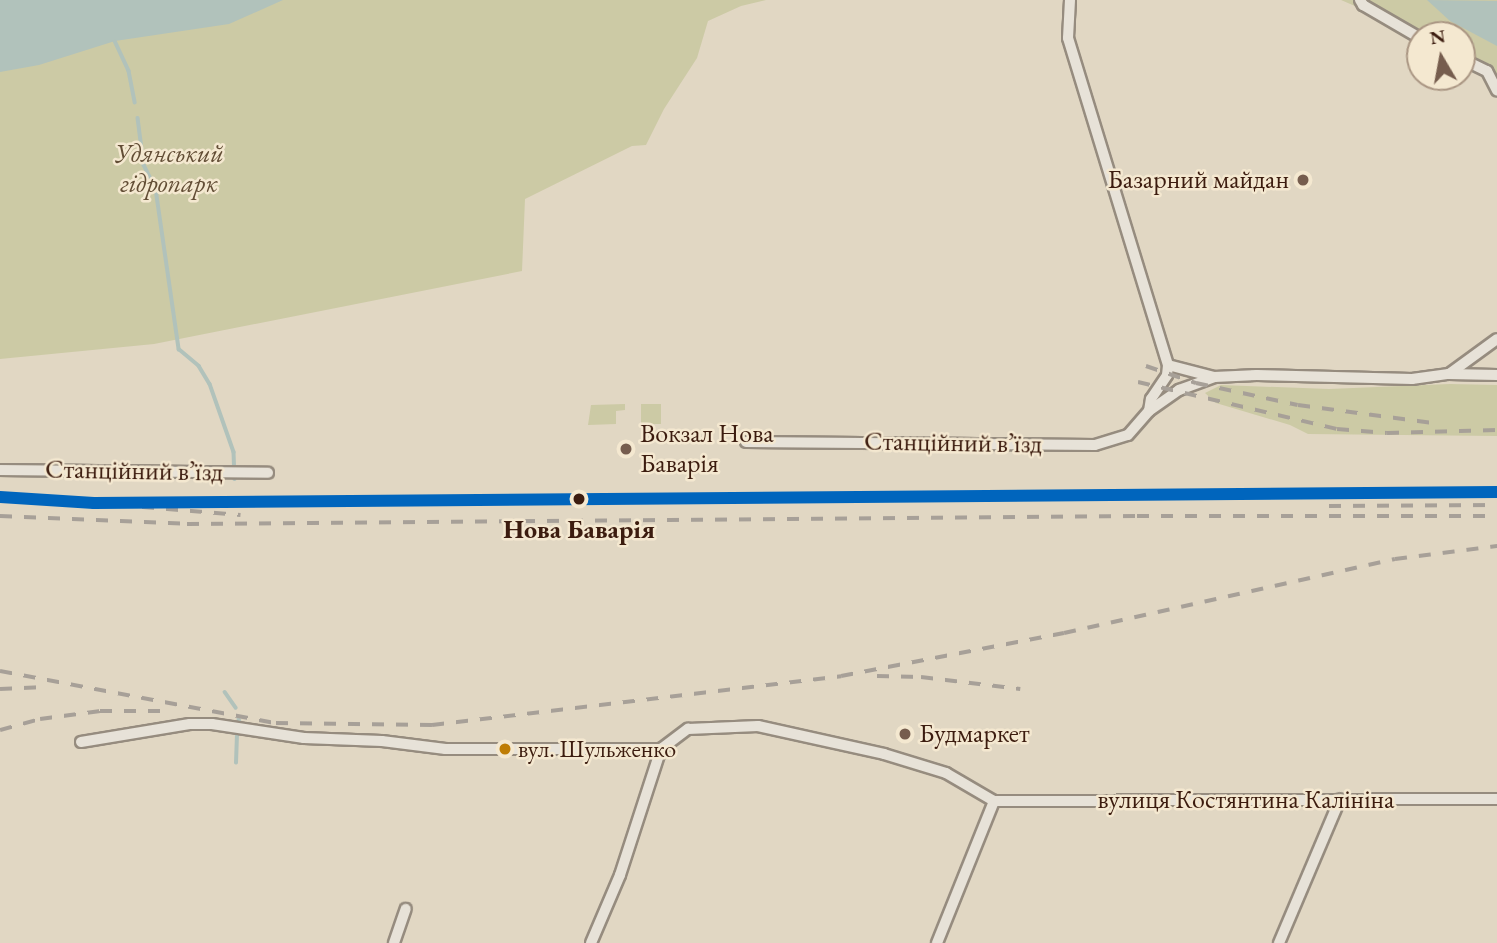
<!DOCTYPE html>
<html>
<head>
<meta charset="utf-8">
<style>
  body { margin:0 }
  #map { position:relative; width:1497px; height:943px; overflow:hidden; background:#e1d7c3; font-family:"EB Garamond",serif }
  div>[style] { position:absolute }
  .green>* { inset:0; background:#cccaa5; transform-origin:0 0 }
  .water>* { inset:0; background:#b1c2bb }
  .stream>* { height:3.5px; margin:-1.75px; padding:0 1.75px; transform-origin:1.75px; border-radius:1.75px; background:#b1c2bb }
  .roads { filter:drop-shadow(2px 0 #968c7f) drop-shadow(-2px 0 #968c7f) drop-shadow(0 2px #968c7f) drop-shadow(0 -2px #968c7f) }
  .minor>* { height:10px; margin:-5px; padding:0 5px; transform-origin:5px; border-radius:5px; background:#e7e2d8 }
  .rail>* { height:3.5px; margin-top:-1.75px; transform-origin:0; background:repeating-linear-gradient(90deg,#a7a098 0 12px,transparent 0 24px) }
  .rail-1>* { height:12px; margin:-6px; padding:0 6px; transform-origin:6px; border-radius:6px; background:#0065bd }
  .dots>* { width:19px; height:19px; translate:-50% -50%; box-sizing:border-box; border:4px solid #f4e8d0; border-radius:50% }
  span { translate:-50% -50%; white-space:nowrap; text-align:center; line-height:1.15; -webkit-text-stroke:5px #f4e8d0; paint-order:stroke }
  .bus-label { font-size:24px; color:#3c1c0f }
  .left { translate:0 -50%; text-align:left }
  .park-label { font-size:26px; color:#624d35; font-style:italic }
  .poi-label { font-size:26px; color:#3c1c0f }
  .right { translate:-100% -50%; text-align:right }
  .street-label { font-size:26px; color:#3c1c0f }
  .stop-label { font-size:26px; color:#3c1c0f; font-weight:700 }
  .north { position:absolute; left:1406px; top:21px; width:70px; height:70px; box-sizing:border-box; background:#f4e8d0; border:2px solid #aa9683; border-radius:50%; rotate:350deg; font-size:19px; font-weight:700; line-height:28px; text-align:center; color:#3c1c0f }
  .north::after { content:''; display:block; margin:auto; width:24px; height:32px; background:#765d4e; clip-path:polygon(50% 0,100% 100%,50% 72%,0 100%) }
</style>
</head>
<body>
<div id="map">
  <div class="green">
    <i style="clip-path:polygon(0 0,766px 0,741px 6px,708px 21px,697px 58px,664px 109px,646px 145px,632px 146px,525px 199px,522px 271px,154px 344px,0 359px)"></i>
    <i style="clip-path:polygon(1341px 0,1497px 0,1497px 78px,1489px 66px,1462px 53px,1462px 35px,1422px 35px)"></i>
    <i style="clip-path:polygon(1450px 384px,1497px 385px,1497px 436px,1308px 434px,1290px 425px,1216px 403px,1205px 393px,1221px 385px,1329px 389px)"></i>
    <i style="clip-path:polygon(625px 404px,625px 410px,616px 411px,616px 424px,588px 425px,591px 405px)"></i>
    <i style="left:641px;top:404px;width:20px;height:20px"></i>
  </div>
  <div class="water">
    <i style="clip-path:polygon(0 0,283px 0,229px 24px,115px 41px,39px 65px,0 72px)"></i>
    <i style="clip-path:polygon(1427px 0,1497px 1px,1497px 46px,1450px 21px)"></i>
  </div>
  <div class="stream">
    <i style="left:115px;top:41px;width:33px;rotate:65deg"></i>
    <i style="left:129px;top:71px;width:32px;rotate:79deg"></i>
    <i style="left:138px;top:118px;width:47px;rotate:82.7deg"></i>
    <i style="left:144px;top:165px;width:27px;rotate:63deg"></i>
    <i style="left:156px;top:189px;width:162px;rotate:81.8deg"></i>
    <i style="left:179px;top:349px;width:26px;rotate:40deg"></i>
    <i style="left:199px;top:366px;width:21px;rotate:59deg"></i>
    <i style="left:210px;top:384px;width:72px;rotate:70.6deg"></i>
    <i style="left:234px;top:452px;width:27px;rotate:88deg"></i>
    <i style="left:225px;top:692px;width:19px;rotate:55deg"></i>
    <i style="left:239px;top:719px;width:3px;rotate:72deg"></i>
    <i style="left:236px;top:763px;width:28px;rotate:-88deg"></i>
  </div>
  <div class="roads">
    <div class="minor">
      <i style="left:1070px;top:0;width:38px;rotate:93deg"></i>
      <i style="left:1068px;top:38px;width:342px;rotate:73deg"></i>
      <i style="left:1168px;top:365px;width:48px;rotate:14.6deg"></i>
      <i style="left:1360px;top:0;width:6px;rotate:59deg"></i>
      <i style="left:1363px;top:5px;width:66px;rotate:30.1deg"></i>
      <i style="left:1462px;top:59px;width:28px;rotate:26deg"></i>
      <i style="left:1487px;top:71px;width:22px;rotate:63deg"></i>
      <i style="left:1449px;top:374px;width:48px;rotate:1.2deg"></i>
      <i style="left:1149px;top:411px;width:12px;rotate:-81deg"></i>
      <i style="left:1151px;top:399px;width:29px;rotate:-56deg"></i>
      <i style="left:1167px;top:375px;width:10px;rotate:-84deg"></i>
      <i style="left:746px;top:442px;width:349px;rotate:0.5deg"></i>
      <i style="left:1095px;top:445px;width:34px;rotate:-17deg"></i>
      <i style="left:1128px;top:435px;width:32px;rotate:-49deg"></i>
      <i style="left:1149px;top:411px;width:37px;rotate:-35deg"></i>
      <i style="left:1179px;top:390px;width:37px;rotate:-20deg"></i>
      <i style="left:1214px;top:377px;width:43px;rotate:-2.7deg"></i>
      <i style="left:1257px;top:375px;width:155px;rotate:1.5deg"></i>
      <i style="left:1412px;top:379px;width:37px;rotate:-8deg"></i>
      <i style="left:1449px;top:374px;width:59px;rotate:-36.1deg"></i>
      <i style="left:0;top:470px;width:268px;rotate:0.6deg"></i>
      <i style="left:81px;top:742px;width:110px;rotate:-9.4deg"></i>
      <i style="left:190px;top:724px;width:22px"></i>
      <i style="left:212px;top:724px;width:93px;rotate:8.7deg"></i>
      <i style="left:304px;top:738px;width:78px;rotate:2.2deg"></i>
      <i style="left:382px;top:741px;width:64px;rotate:7.2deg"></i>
      <i style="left:445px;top:749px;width:216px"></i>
      <i style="left:661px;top:749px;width:34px;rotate:-37deg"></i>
      <i style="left:688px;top:729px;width:70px;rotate:-2.5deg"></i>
      <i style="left:758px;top:726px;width:129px;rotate:12.5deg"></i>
      <i style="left:884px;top:754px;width:65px;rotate:17deg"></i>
      <i style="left:946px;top:773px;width:56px;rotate:30.3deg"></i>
      <i style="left:994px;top:801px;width:503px;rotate:-0.23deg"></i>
      <i style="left:394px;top:943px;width:36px;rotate:-71deg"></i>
      <i style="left:591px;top:943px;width:74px;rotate:-66.9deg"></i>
      <i style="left:620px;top:875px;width:133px;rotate:-72deg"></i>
      <i style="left:937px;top:943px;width:153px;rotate:-68.1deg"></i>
      <i style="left:1279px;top:943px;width:156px;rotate:-67deg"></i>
    </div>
  </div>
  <div class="rail">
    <i style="left:1146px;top:366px;width:53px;rotate:18.8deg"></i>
    <i style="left:1196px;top:383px;width:104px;rotate:12.2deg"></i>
    <i style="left:1298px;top:405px;width:136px;rotate:7.6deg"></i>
    <i style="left:1138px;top:382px;width:204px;rotate:13.3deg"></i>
    <i style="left:1337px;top:429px;width:50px;rotate:4.6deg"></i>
    <i style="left:1387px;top:433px;width:110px;rotate:-1.6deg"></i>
    <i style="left:94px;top:503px;width:147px;rotate:4.7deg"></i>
    <i style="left:1329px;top:506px;width:168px;rotate:-0.3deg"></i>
    <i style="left:0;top:516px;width:187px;rotate:2.4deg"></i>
    <i style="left:187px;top:524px;width:950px;rotate:-0.48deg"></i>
    <i style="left:1137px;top:516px;width:360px"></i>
    <i style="left:0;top:671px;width:281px;rotate:10.7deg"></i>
    <i style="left:276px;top:723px;width:156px;rotate:0.7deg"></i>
    <i style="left:432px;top:725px;width:412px;rotate:-6.8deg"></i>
    <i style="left:841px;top:676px;width:227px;rotate:-10.9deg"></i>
    <i style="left:1064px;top:633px;width:339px;rotate:-12.6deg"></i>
    <i style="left:1395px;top:559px;width:103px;rotate:-7.3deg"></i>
    <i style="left:877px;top:676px;width:44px;rotate:1.3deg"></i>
    <i style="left:921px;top:677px;width:100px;rotate:6.9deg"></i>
    <i style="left:0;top:689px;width:45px;rotate:-2.5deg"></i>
    <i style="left:0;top:730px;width:41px;rotate:-15.4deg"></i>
    <i style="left:40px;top:719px;width:61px;rotate:-7.6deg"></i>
    <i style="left:100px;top:711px;width:69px"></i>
  </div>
  <div class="rail-1">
    <i style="left:0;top:497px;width:94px;rotate:3.7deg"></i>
    <i style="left:94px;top:503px;width:1403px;rotate:-0.45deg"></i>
  </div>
  <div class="dots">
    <i style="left:1303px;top:180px;background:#765d4e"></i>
    <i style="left:626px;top:449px;background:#765d4e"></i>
    <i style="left:579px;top:499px;background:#3c1c0f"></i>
    <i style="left:905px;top:734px;background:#765d4e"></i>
    <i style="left:505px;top:749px;background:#bf7d04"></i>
  </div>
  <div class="bus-label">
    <span class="left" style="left:518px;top:749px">вул. Шульженко</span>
  </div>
  <div class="park-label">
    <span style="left:169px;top:169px">Удянський<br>гідропарк</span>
  </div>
  <div class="poi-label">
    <span class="right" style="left:1289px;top:180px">Базарний майдан</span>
    <span class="left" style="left:640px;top:449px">Вокзал Нова<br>Баварія</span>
    <span class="left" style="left:919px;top:734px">Будмаркет</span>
  </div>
  <div class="street-label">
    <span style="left:953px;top:443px;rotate:1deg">Станційний в’їзд</span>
    <span style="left:134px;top:471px;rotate:1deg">Станційний в’їзд</span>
    <span style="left:1246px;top:800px">вулиця Костянтина Калініна</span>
  </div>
  <div class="stop-label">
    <span style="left:579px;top:530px">Нова Баварія</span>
  </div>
  <div class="north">N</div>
</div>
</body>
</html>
